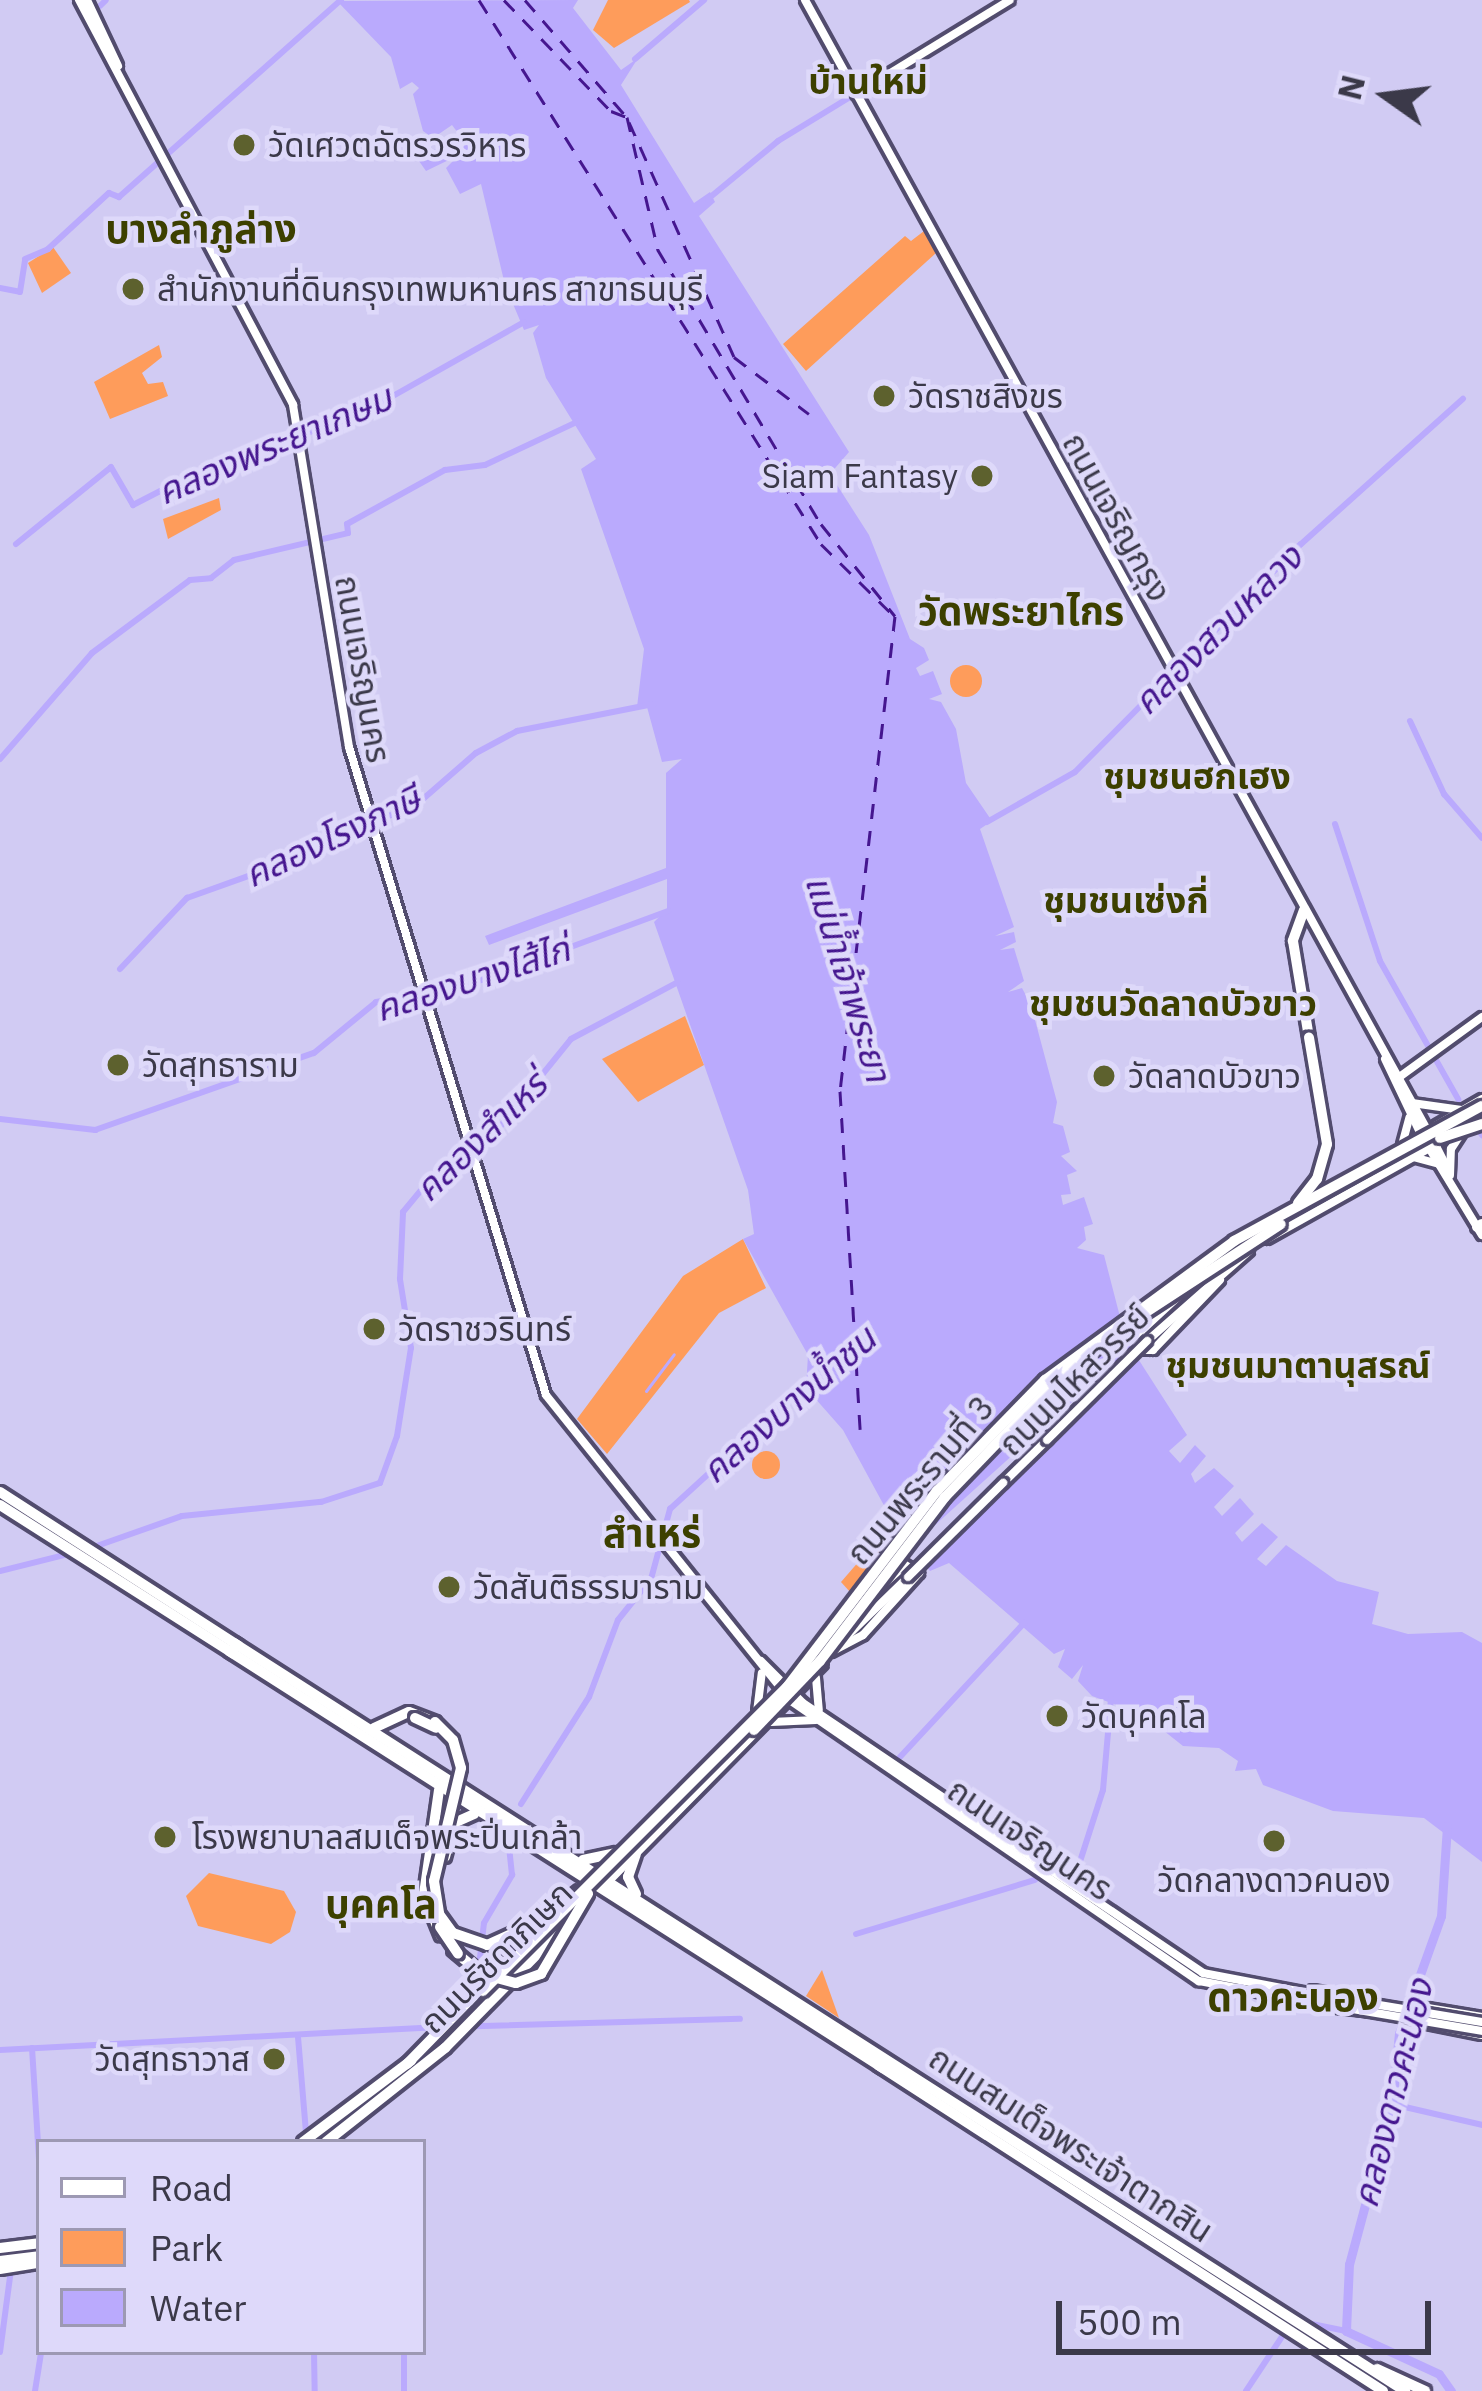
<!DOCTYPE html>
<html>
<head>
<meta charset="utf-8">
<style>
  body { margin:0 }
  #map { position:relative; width:1482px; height:2391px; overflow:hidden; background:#d1cbf3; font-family:"IBM Plex Sans","Noto Sans Thai",sans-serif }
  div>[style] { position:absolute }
  .green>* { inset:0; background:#fe9c5b }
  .round { border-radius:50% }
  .water>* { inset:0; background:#baaafd }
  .pier>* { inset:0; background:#d1cbf3; transform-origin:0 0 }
  .stream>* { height:3px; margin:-1.5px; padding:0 1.5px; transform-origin:1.5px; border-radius:1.5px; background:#baaafd }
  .canal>* { height:6px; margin:-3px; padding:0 3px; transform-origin:3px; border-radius:3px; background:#baaafd }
  .river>* { height:9px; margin:-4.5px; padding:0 4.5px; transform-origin:4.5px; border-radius:4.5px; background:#baaafd }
  .ferry>* { height:3px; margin-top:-1.5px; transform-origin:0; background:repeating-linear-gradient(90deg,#45168f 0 15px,transparent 0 27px) }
  .roads { filter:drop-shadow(3px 0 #524c6e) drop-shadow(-3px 0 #524c6e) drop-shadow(0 3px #524c6e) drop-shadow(0 -3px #524c6e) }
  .tertiary>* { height:8px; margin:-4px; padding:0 4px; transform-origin:4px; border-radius:4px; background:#fff }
  .secondary>* { height:8px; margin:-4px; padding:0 4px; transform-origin:4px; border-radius:4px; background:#fff }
  .primary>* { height:10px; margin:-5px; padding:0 5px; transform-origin:5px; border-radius:5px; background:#fff }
  .bridges { filter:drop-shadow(3px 0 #524c6e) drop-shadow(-3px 0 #524c6e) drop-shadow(0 3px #524c6e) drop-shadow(0 -3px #524c6e) }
  .secondary-bridge>* { height:8px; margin:-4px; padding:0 4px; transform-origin:4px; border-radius:4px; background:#fff }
  .primary-bridge>* { height:10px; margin:-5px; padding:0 5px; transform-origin:5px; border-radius:5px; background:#fff }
  .dots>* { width:33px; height:33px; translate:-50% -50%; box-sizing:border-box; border:6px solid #ded9fa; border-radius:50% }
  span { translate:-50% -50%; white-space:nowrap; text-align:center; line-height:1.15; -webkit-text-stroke:9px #ded9fa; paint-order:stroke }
  .poi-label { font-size:33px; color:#3b3949 }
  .left { translate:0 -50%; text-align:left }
  .right { translate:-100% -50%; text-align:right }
  .street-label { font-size:33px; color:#3b3949 }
  .neighbourhood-label { font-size:36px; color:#3d4000; font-weight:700 }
  .water-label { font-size:36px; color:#45168f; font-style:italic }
  .quarter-label { font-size:39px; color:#3d4000; font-weight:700 }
  .legend { position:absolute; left:36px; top:2139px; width:390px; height:216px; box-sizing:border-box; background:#ded9fa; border:3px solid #9d99b3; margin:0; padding:15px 21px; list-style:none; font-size:36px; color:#3b3949 }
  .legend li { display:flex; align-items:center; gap:24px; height:60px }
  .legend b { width:60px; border:3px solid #9d99b3 }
  .north { position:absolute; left:1326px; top:36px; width:120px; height:120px; -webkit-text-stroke:9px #ded9fa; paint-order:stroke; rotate:284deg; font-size:33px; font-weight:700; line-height:48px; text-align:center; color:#3b3949 }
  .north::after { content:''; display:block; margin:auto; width:42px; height:54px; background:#3b3949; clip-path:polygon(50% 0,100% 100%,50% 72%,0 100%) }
  .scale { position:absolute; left:1056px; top:2301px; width:375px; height:54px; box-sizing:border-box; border:6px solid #3b3949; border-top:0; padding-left:15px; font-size:36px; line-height:42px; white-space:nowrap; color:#3b3949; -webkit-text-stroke:9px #ded9fa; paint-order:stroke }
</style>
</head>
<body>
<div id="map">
  <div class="green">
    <i style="clip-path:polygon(608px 0,689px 0,690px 2px,614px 48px,593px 30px)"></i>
    <i style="clip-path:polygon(924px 231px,936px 253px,806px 371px,783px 344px,905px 236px,911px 241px)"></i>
    <i style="clip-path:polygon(53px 247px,71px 273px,42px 293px,28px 263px)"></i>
    <i style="clip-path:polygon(159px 345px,162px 357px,142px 373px,148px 384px,163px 382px,168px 396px,110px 419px,94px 382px)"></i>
    <i style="clip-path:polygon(219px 498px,221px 510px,168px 539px,163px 519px)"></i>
    <i class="round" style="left:950px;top:665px;width:32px;height:32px"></i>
    <i style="clip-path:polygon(685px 1016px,704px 1065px,638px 1102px,602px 1059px)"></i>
    <i style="clip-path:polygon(743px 1239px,766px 1288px,719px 1313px,607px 1454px,577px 1419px,683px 1276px)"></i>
    <i class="round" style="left:752px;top:1451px;width:28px;height:28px"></i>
    <i style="clip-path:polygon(893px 1522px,923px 1548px,860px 1603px,841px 1582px)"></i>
    <i style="clip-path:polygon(209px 1873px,284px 1891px,296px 1912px,290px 1932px,271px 1944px,198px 1926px,186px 1896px)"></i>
    <i style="clip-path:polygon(822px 1970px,839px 2018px,806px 1996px)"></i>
  </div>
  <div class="water">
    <i style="clip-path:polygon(578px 0,573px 8px,621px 70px,638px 58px,621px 85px,694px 203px,710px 192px,715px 202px,699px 216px,849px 452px,830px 474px,869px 535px,910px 639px,924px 648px,929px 660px,916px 668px,920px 676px,933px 671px,942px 694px,929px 699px,941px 702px,956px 729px,966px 783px,992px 821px,980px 829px,1014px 927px,995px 936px,1014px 932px,1016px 942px,1000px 950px,1014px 948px,1024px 981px,1008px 992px,1022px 988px,1031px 1005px,1057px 1102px,1053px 1123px,1063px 1126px,1070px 1152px,1061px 1156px,1077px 1171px,1067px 1175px,1071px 1194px,1061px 1195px,1063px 1205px,1084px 1197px,1093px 1224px,1084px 1227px,1086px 1240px,1077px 1248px,1104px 1255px,1126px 1340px,1187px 1435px,1169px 1451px,1180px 1463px,1195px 1445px,1206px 1456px,1191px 1474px,1195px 1483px,1214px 1468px,1234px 1486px,1214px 1507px,1222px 1516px,1240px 1498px,1254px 1514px,1235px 1533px,1242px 1542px,1262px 1523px,1278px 1537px,1257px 1559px,1266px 1566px,1286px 1545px,1337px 1581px,1379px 1592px,1372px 1624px,1408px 1634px,1462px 1632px,1482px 1643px,1482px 1862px,1424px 1818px,1333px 1811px,1263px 1785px,1256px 1769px,1235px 1771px,1238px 1761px,1219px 1748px,1183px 1746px,1144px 1715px,1092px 1696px,1078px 1681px,1083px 1665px,1072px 1679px,1058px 1667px,1065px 1649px,1054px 1654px,949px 1563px,930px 1571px,916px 1555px,923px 1548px,893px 1522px,843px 1430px,806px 1388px,808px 1355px,743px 1239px,754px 1234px,748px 1190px,654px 922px,667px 909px,667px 879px,489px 945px,485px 936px,666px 868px,666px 773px,682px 759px,662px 762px,647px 707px,637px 707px,644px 649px,581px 469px,596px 459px,546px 378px,533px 333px,539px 325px,524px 330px,505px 285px,481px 184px,460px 194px,446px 168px,459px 155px,426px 171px,419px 161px,458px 133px,452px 125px,433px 138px,423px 131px,413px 94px,419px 88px,412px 82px,400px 89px,391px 57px,337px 1px)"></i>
  </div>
  <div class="pier">
    <i style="left:1135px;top:1345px;width:12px;height:310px;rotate:48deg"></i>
  </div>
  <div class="stream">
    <i style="left:646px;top:1391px;width:46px;rotate:-52.9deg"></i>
  </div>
  <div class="canal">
    <i style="left:100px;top:6px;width:8px;rotate:-45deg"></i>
    <i style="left:635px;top:59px;width:91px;rotate:-40.5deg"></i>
    <i style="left:708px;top:199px;width:91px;rotate:-39.6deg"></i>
    <i style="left:778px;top:141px;width:84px;rotate:-31.4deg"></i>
    <i style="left:0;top:288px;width:20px;rotate:11deg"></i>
    <i style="left:20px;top:292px;width:33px;rotate:-81deg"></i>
    <i style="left:25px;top:259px;width:25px;rotate:-23deg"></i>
    <i style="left:48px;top:249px;width:83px;rotate:-42.6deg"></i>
    <i style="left:109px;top:193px;width:11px;rotate:22deg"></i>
    <i style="left:119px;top:197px;width:297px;rotate:-41.6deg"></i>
    <i style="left:16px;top:544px;width:122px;rotate:-39deg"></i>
    <i style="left:111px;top:467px;width:44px;rotate:59.9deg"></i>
    <i style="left:133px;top:505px;width:74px;rotate:-27.3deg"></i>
    <i style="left:199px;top:471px;width:172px;rotate:-19.4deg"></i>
    <i style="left:361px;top:414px;width:187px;rotate:-29.4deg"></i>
    <i style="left:1410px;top:721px;width:81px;rotate:65deg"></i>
    <i style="left:1444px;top:794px;width:58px;rotate:49.2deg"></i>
    <i style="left:0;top:759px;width:140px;rotate:-49deg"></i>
    <i style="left:92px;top:653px;width:122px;rotate:-36.7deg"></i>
    <i style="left:190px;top:580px;width:21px;rotate:-5deg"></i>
    <i style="left:211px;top:578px;width:29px;rotate:-38deg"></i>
    <i style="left:234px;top:560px;width:117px;rotate:-13.3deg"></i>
    <i style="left:348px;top:533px;width:9px;rotate:-96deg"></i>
    <i style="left:347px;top:524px;width:112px;rotate:-28.9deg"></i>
    <i style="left:445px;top:470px;width:40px;rotate:-7.1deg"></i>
    <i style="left:485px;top:465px;width:104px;rotate:-25.1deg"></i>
    <i style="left:987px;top:822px;width:101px;rotate:-29.6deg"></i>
    <i style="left:1075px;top:772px;width:320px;rotate:-45.3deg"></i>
    <i style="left:1300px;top:545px;width:219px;rotate:-41.9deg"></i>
    <i style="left:1335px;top:824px;width:144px;rotate:71.8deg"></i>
    <i style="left:1380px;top:961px;width:159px;rotate:60.5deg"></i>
    <i style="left:120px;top:969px;width:98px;rotate:-46.7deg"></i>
    <i style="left:187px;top:898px;width:139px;rotate:-19.7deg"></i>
    <i style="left:318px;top:851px;width:117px;rotate:-26.3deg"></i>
    <i style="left:423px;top:799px;width:70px;rotate:-41deg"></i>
    <i style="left:476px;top:753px;width:47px;rotate:-28.2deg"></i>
    <i style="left:517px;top:731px;width:139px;rotate:-11.2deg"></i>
    <i style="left:0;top:1119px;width:96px;rotate:6.6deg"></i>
    <i style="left:95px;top:1130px;width:232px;rotate:-19.4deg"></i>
    <i style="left:314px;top:1053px;width:80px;rotate:-39.4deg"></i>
    <i style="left:376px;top:1002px;width:82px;rotate:-9.1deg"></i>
    <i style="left:457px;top:989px;width:225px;rotate:-20.3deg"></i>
    <i style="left:1480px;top:1132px;width:4px;rotate:56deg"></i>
    <i style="left:91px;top:1548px;width:96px;rotate:-19.4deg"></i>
    <i style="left:182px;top:1516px;width:140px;rotate:-5.8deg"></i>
    <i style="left:321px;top:1502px;width:62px;rotate:-17.9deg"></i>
    <i style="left:380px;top:1483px;width:50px;rotate:-70.1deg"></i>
    <i style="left:397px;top:1436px;width:89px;rotate:-81deg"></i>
    <i style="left:411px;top:1348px;width:70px;rotate:-99.1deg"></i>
    <i style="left:400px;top:1279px;width:67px;rotate:-87.4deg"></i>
    <i style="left:403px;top:1212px;width:44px;rotate:-50.5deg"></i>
    <i style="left:431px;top:1178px;width:84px;rotate:-36.3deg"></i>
    <i style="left:499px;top:1128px;width:114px;rotate:-51deg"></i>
    <i style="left:571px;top:1039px;width:121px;rotate:-28deg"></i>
    <i style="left:0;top:1571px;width:74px;rotate:-14deg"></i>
    <i style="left:900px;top:1757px;width:183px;rotate:-47.2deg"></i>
    <i style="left:521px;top:1804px;width:127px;rotate:-57.6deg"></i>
    <i style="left:589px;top:1697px;width:82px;rotate:-69.4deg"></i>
    <i style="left:618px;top:1620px;width:53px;rotate:-51.2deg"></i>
    <i style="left:651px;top:1579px;width:73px;rotate:-74.8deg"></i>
    <i style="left:670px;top:1509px;width:194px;rotate:-42.5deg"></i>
    <i style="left:1076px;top:1874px;width:88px;rotate:-72.2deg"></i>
    <i style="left:1103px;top:1790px;width:92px;rotate:-85deg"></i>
    <i style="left:856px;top:1934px;width:187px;rotate:-16.8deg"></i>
    <i style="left:464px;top:1999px;width:36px;rotate:-66deg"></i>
    <i style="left:479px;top:1966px;width:43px;rotate:-83.4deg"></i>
    <i style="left:484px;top:1923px;width:56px;rotate:-59.7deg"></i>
    <i style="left:512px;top:1875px;width:36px;rotate:-96deg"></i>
    <i style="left:448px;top:2027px;width:292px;rotate:-1.6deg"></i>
    <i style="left:298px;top:2037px;width:96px;rotate:85.2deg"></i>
    <i style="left:32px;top:2048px;width:111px;rotate:86.4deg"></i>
    <i style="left:0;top:2050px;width:445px;rotate:-3deg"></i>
    <i style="left:1392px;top:2104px;width:92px;rotate:13.1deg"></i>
    <i style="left:1297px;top:2321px;width:50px;rotate:11.5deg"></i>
    <i style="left:0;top:2352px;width:83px;rotate:-82.4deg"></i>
    <i style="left:314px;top:2352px;width:39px;rotate:89deg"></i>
    <i style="left:35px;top:2391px;width:39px;rotate:-81deg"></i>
    <i style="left:404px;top:2391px;width:39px;rotate:-90deg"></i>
    <i style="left:1246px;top:2391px;width:74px;rotate:-56.5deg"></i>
  </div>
  <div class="river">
    <i style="left:1447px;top:1826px;width:90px;rotate:93.8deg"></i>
    <i style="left:1441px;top:1916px;width:124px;rotate:109.7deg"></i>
    <i style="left:1399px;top:2033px;width:71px;rotate:95.6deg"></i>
    <i style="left:1392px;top:2104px;width:166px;rotate:105deg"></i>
    <i style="left:1349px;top:2264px;width:67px;rotate:92.6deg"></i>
    <i style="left:1346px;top:2331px;width:102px;rotate:24.8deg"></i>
    <i style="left:1439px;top:2374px;width:21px;rotate:55deg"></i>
  </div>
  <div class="ferry">
    <i style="left:479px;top:0;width:643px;rotate:57.84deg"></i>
    <i style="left:821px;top:544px;width:100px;rotate:44.6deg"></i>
    <i style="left:504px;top:0;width:154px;rotate:46.1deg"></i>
    <i style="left:611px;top:111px;width:17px;rotate:21deg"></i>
    <i style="left:627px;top:117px;width:137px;rotate:76.9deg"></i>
    <i style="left:658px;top:250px;width:319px;rotate:59.3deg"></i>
    <i style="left:821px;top:524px;width:118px;rotate:51.2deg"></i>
    <i style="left:895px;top:616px;width:478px;rotate:96.6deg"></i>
    <i style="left:840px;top:1091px;width:339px;rotate:86.6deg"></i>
    <i style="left:525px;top:0;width:151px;rotate:49deg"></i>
    <i style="left:629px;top:122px;width:257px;rotate:65.9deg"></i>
    <i style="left:734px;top:357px;width:94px;rotate:37.2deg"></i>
  </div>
  <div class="roads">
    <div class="tertiary">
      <i style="left:856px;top:94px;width:180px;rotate:-31.4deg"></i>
      <i style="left:1398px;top:1078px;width:104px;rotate:-36deg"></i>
      <i style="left:1435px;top:1144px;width:27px;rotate:63deg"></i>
      <i style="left:1429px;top:1148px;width:102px;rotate:58.7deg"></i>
    </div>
    <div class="secondary">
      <i style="left:79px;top:0;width:458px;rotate:62.1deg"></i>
      <i style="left:293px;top:405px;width:347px;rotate:80.7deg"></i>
      <i style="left:349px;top:747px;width:677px;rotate:73.09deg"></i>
      <i style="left:546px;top:1395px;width:392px;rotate:51.3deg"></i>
      <i style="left:791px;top:1701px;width:495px;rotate:34.5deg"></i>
      <i style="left:1199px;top:1981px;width:114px;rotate:10.6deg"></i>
      <i style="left:87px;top:0;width:73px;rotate:64.8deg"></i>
      <i style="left:805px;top:0;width:1306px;rotate:61.16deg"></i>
      <i style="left:1385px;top:1059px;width:93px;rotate:64.5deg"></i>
      <i style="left:1412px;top:1103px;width:50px;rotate:8deg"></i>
      <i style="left:1437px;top:1125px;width:52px;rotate:-30deg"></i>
      <i style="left:1402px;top:1145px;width:28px;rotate:-75deg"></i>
      <i style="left:1413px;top:1157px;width:28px;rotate:15deg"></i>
      <i style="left:1450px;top:1175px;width:26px;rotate:-88deg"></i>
      <i style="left:1451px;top:1149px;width:20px;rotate:-57deg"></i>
      <i style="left:1267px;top:1239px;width:195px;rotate:-29.2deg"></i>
      <i style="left:1181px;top:1294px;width:56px;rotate:137.2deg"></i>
      <i style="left:1140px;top:1332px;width:18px;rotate:81deg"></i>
      <i style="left:1143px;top:1350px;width:10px"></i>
      <i style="left:1153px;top:1350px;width:97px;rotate:-46.3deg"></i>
      <i style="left:1147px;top:1341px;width:136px;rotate:-41.4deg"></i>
      <i style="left:1003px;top:1483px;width:62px;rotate:-44.3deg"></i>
      <i style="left:836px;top:1647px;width:100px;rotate:-44.2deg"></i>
      <i style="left:831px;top:1652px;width:36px;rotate:-28deg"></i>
      <i style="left:863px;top:1635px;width:84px;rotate:-47.9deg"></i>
      <i style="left:919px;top:1573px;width:16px;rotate:-150deg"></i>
      <i style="left:905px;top:1565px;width:30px;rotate:138deg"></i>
      <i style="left:761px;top:1661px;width:59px;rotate:45deg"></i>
      <i style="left:803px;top:1703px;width:483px;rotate:34deg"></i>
      <i style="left:1203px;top:1973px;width:112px;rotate:10.8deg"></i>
      <i style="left:816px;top:1678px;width:32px;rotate:85deg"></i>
      <i style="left:757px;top:1712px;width:39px;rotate:-83deg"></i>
      <i style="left:771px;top:1722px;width:45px;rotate:-2.5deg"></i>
      <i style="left:610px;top:1880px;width:303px;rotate:-45.4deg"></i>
      <i style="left:1313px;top:1990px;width:34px;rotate:10deg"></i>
      <i style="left:1291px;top:2003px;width:82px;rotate:6.3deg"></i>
      <i style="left:1482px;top:2017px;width:55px;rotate:-170.5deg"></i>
      <i style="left:1428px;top:2008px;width:16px;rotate:112deg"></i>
      <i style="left:1422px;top:2023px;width:61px;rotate:11.3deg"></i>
    </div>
    <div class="primary">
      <i style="left:1304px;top:910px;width:33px;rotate:110deg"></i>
      <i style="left:1293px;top:941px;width:98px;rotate:80.6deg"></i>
      <i style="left:1453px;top:1130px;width:33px;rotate:-29deg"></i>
      <i style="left:1477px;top:1227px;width:6px;rotate:-31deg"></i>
      <i style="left:0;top:1492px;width:284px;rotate:32.8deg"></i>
      <i style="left:0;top:1505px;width:277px;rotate:32.5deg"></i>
      <i style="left:234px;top:1643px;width:1390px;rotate:32.57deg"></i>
      <i style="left:229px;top:1651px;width:776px;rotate:32.52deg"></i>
      <i style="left:374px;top:1728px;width:38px;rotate:-25deg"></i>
      <i style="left:409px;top:1712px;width:28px;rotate:21deg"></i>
      <i style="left:439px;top:1790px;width:105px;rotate:98.2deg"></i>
      <i style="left:424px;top:1894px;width:45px;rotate:68deg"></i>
      <i style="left:445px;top:1857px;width:35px;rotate:-75deg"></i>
      <i style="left:454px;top:1823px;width:22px;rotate:-24deg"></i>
      <i style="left:583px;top:1860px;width:35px;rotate:-12deg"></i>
      <i style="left:636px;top:1894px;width:19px;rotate:-115deg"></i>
      <i style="left:628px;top:1877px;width:24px;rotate:-71deg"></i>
      <i style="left:543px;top:1920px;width:46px;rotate:-38.9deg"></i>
      <i style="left:453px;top:1950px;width:38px;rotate:40deg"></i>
      <i style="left:407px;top:2064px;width:182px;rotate:-45.7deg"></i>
      <i style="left:878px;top:2065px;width:601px;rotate:32.84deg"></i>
      <i style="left:303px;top:2142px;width:136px;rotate:-37deg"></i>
      <i style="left:326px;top:2142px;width:152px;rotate:-38.3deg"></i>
      <i style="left:445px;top:2048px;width:173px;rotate:-45.5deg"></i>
      <i style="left:0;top:2248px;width:39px;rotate:-7deg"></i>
      <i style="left:0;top:2261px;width:39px;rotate:-7deg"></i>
      <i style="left:0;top:2269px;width:39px;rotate:-9deg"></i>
      <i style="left:1377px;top:2369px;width:53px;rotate:24.6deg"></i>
    </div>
  </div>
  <div class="bridges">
    <div class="secondary-bridge">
      <i style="left:1047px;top:1440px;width:141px;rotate:-44.7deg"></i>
      <i style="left:908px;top:1577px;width:134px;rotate:-44.7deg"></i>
      <i style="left:1313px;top:1994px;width:171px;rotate:9.4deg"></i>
      <i style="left:1311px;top:2002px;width:173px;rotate:9.6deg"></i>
    </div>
    <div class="primary-bridge">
      <i style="left:1440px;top:1138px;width:44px;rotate:-18.4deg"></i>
      <i style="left:1298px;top:1203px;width:31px;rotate:-52deg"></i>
      <i style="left:1317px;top:1179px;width:36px;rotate:-74deg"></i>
      <i style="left:1327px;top:1144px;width:108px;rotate:-99.6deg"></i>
      <i style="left:415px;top:1718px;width:23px;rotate:25deg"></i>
      <i style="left:435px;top:1722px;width:25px;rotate:45deg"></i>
      <i style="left:453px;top:1740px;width:29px;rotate:74deg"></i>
      <i style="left:461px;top:1768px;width:116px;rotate:103.4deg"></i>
      <i style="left:434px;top:1881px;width:33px;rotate:81deg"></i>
      <i style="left:439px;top:1914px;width:24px;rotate:54deg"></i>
      <i style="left:453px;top:1933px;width:36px;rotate:19deg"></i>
      <i style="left:487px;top:1945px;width:72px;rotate:-24.4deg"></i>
      <i style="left:754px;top:1730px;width:95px;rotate:-46.3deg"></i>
      <i style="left:820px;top:1661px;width:206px;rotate:-52.7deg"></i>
      <i style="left:945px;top:1497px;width:154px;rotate:-46.1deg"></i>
      <i style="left:1052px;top:1386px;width:82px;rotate:-40.5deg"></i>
      <i style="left:1114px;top:1333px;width:199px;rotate:-33.1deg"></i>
      <i style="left:440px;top:1927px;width:32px;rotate:56deg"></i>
      <i style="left:482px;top:1974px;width:35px;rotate:15deg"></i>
      <i style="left:516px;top:1983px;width:27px;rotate:-20deg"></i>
      <i style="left:541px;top:1974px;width:93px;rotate:-59.6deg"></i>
      <i style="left:483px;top:1991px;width:430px;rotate:-45deg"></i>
      <i style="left:787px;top:1687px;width:247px;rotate:-52.6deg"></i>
      <i style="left:937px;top:1491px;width:155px;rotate:-45.8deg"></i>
      <i style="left:1045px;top:1380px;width:235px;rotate:-36.3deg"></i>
      <i style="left:1234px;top:1241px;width:282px;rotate:-28.6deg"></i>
    </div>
  </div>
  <div class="dots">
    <i style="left:244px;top:145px;background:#5d612e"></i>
    <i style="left:133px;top:289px;background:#5d612e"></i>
    <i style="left:884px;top:396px;background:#5d612e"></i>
    <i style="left:982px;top:476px;background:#5d612e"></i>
    <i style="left:118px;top:1065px;background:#5d612e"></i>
    <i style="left:1104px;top:1076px;background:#5d612e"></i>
    <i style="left:374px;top:1329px;background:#5d612e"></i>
    <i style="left:449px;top:1587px;background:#5d612e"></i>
    <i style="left:1057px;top:1716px;background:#5d612e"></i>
    <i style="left:165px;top:1837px;background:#5d612e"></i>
    <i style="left:1274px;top:1841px;background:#5d612e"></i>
    <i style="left:274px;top:2059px;background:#5d612e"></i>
  </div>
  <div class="poi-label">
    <span class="left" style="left:268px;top:145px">วัดเศวตฉัตรวรวิหาร</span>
    <span class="left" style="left:157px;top:289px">สํานักงานที่ดินกรุงเทพมหานคร สาขาธนบุรี</span>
    <span class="left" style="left:908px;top:396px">วัดราชสิงขร</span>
    <span class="right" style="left:958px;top:476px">Siam Fantasy</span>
    <span class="left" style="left:142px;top:1065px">วัดสุทธาราม</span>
    <span class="left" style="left:1128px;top:1076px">วัดลาดบัวขาว</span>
    <span class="left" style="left:398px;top:1329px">วัดราชวรินทร์</span>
    <span class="left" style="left:473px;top:1587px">วัดสันติธรรมาราม</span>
    <span class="left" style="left:1081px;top:1716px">วัดบุคคโล</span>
    <span class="left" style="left:192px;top:1837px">โรงพยาบาลสมเด็จพระปิ่นเกล้า</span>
    <span style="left:1274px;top:1880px">วัดกลางดาวคนอง</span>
    <span class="right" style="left:250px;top:2059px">วัดสุทธาวาส</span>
  </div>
  <div class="street-label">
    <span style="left:1117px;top:517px;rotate:61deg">ถนนเจริญกรุง</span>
    <span style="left:363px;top:669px;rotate:80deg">ถนนเจริญนคร</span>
    <span style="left:1074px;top:1380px;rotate:-45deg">ถนนมไหสวรรย์</span>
    <span style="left:920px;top:1480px;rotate:-50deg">ถนนพระรามที่ 3</span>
    <span style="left:1030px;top:1839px;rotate:34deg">ถนนเจริญนคร</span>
    <span style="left:496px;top:1957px;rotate:-45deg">ถนนรัชดาภิเษก</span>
    <span style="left:1071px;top:2144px;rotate:33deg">ถนนสมเด็จพระเจ้าตากสิน</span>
  </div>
  <div class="neighbourhood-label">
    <span style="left:868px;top:81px">บ้านใหม่</span>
    <span style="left:1197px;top:776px">ชุมชนฮกเฮง</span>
    <span style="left:1126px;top:900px">ชุมชนเซ่งกี่</span>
    <span style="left:1173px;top:1003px">ชุมชนวัดลาดบัวขาว</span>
    <span style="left:1298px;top:1365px">ชุมชนมาตานุสรณ์</span>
  </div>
  <div class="water-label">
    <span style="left:274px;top:444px;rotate:-23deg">คลองพระยาเกษม</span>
    <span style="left:1217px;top:629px;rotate:-45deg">คลองสวนหลวง</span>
    <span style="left:332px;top:836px;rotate:-25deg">คลองโรงภาษี</span>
    <span style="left:472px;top:978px;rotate:-18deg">คลองบางไส้ไก่</span>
    <span style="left:849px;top:978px;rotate:73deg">แม่น้ำเจ้าพระยา</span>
    <span style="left:480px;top:1136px;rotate:-44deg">คลองสำเหร่</span>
    <span style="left:788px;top:1404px;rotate:-41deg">คลองบางน้ำชน</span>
    <span style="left:1392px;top:2093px;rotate:-76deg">คลองดาวคะนอง</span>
  </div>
  <div class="quarter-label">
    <span style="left:201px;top:229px">บางลำภูล่าง</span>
    <span style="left:1021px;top:611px">วัดพระยาไกร</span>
    <span style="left:652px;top:1533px">สำเหร่</span>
    <span style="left:381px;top:1904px">บุคคโล</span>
    <span style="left:1293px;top:1997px">ดาวคะนอง</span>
  </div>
  <ul class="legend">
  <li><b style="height:15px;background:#fff"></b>Road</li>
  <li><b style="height:33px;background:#fe9c5b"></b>Park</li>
  <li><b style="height:33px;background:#baaafd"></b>Water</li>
  </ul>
  <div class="north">N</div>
  <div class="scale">500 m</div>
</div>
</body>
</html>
